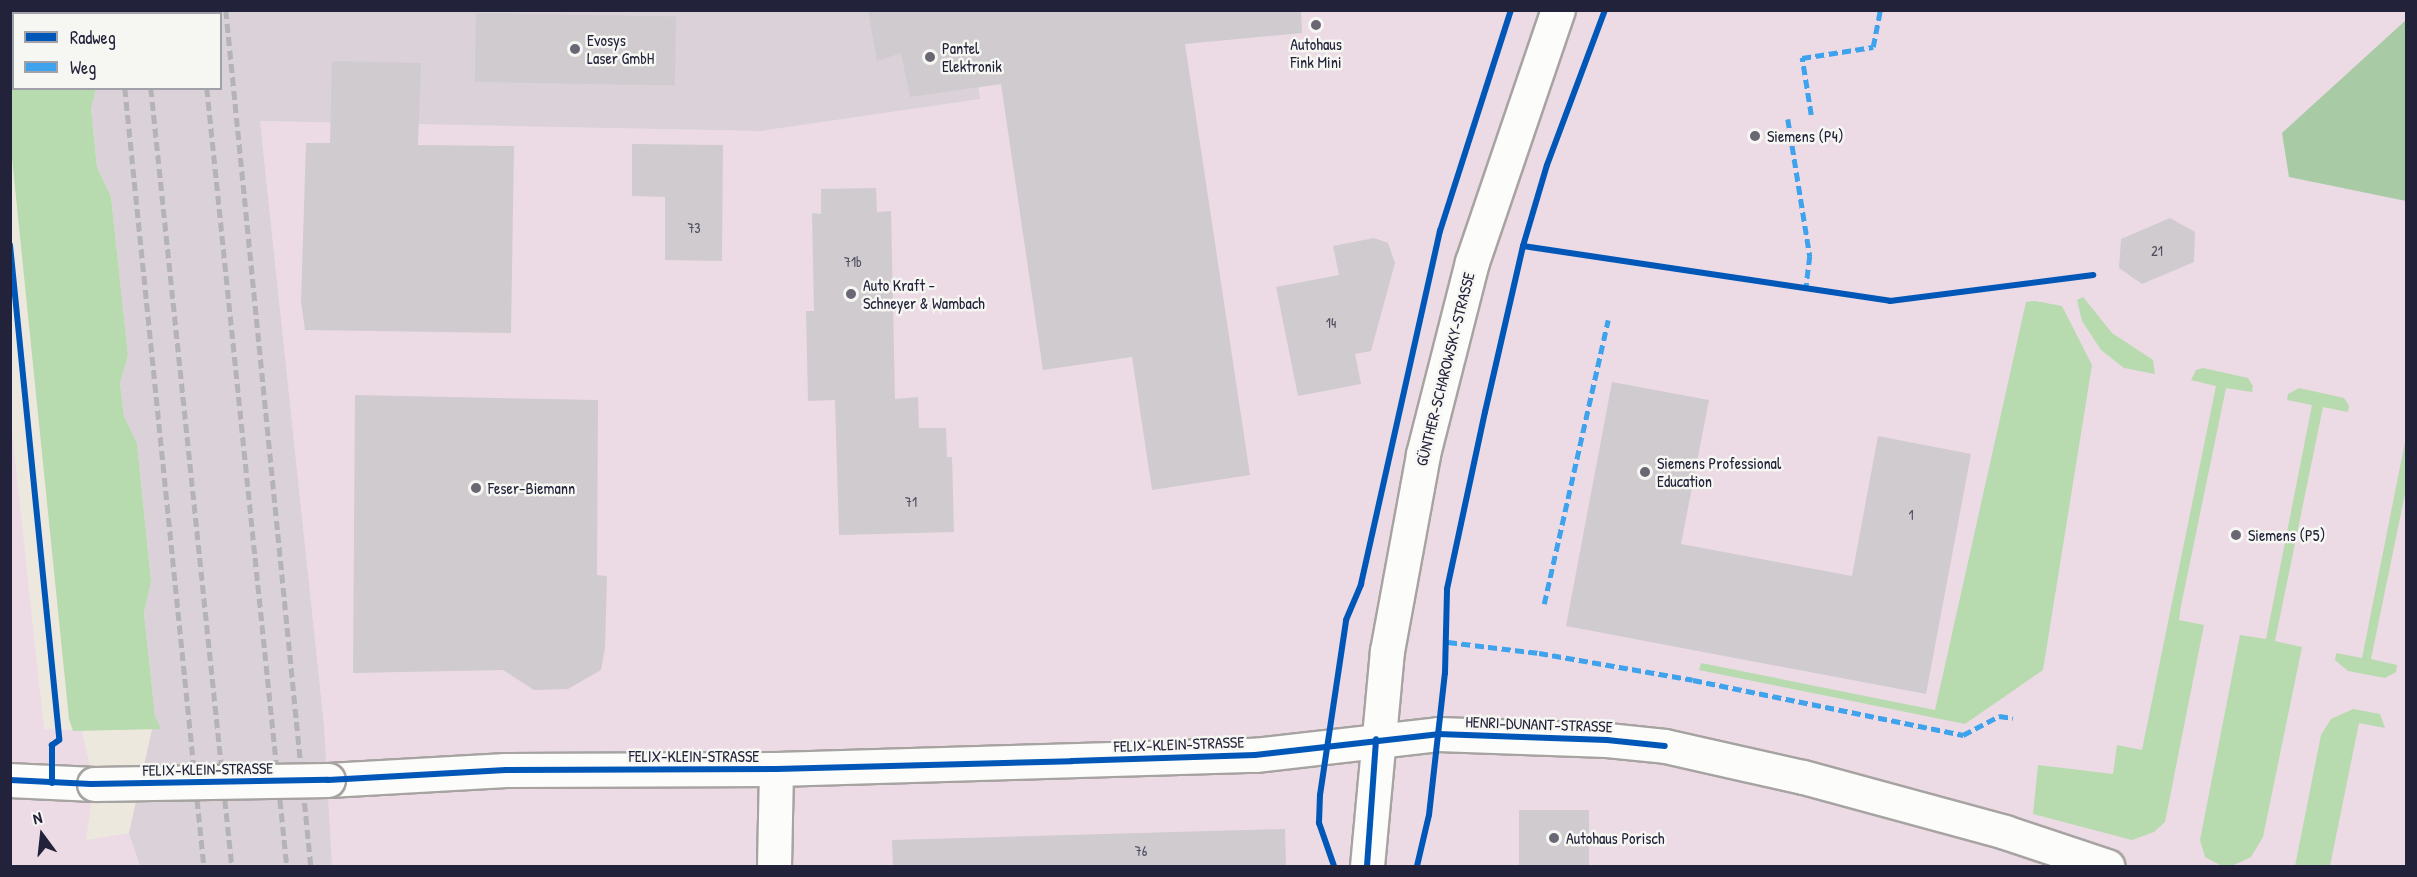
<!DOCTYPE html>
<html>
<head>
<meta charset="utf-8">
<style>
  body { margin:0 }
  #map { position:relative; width:2417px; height:877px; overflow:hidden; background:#ede8de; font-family:"Patrick Hand",sans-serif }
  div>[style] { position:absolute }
  .built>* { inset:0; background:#ecdbe5 }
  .industrial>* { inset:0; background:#dad1d9 }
  .green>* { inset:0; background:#b7daaf }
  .forest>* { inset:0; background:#a8caa4 }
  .building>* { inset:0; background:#d0cbcf; transform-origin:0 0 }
  .roads { filter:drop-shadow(2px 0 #a6a3a1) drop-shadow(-2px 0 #a6a3a1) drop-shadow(0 2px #a6a3a1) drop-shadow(0 -2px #a6a3a1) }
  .minor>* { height:33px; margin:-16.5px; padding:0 16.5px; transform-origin:16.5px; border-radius:16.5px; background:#fcfcfa }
  .rail>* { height:4.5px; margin-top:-2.25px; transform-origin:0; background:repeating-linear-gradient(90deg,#b4b3b5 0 9px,transparent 0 13.5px) }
  .bridges { filter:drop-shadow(2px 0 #a6a3a1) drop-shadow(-2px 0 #a6a3a1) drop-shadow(0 2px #a6a3a1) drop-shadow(0 -2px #a6a3a1) }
  .minor-bridge>* { height:33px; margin:-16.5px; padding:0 16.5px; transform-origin:16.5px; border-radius:16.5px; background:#fcfcfa }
  .quiet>* { height:4.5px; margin-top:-2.25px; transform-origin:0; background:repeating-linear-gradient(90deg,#3ea2ec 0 9px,transparent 0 13.5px) }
  .cycleway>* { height:6px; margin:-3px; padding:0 3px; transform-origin:3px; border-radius:3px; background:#0057b8 }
  .dots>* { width:16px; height:16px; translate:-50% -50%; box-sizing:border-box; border:3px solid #f6f6f2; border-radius:50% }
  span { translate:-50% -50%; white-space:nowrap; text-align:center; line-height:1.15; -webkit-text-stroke:5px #f6f6f2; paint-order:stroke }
  .number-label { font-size:14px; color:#4e4c60 }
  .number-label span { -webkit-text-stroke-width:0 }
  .poi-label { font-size:16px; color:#22223b }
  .left { translate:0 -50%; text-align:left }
  .street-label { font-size:16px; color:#22223b }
  .frame { position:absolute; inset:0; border:12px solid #22223b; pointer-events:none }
  .legend { position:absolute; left:12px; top:12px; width:210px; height:78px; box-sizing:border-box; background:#f6f6f2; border:2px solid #a1a1a9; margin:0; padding:8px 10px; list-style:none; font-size:18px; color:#22223b }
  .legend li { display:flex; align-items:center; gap:12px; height:30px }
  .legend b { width:30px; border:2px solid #a1a1a9 }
  .north { position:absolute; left:12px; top:805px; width:60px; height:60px; -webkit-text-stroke:4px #f6f6f2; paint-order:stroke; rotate:345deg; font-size:16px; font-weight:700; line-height:24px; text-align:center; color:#22223b }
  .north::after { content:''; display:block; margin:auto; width:21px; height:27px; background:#22223b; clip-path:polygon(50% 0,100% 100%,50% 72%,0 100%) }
</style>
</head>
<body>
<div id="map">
  <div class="built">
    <i style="clip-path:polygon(967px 11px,2406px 11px,2406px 866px,332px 866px,324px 725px,260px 121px,761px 131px,979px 99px)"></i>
    <i style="clip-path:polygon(10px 413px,44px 729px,82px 731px,94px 784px,86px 840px,129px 833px,140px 866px,11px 866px)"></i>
  </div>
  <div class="industrial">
    <i style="clip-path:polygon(91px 11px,967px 11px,980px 99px,761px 131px,260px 121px,324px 725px,332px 866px,140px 866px,129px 833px,155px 716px,144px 613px,151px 581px,137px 443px,124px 416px,120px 384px,128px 355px,111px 197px,97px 167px,91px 109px,96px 89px,220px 88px,220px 14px)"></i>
  </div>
  <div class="green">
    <i style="clip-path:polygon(10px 11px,91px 11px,91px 13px,14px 14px,14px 88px,96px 89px,91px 109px,97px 167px,111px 197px,128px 355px,120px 384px,124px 416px,137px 443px,151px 581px,144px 613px,155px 716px,161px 729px,73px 731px,69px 719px,11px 148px)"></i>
    <i style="clip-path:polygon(2083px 297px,2112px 333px,2153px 360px,2155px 374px,2124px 368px,2101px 350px,2082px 321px,2077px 300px)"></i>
    <i style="clip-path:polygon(2035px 301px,2062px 306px,2092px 365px,2043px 670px,1965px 724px,1699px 670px,1701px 663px,1935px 710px,2026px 302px)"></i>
    <i style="clip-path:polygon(2203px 368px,2248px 378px,2253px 386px,2252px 392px,2226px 388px,2181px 606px,2179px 620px,2204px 625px,2165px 822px,2154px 832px,2132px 840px,2033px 814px,2038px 765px,2113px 774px,2117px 745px,2142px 750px,2216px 386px,2191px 380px,2196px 370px)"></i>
    <i style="clip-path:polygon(2299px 388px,2344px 398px,2349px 406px,2348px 412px,2323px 407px,2275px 641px,2302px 647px,2263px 837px,2251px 857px,2234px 865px,2220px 865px,2205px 857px,2200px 840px,2240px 635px,2266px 639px,2312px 405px,2287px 400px,2288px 394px)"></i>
    <i style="clip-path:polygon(2406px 437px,2406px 489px,2371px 659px,2397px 665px,2396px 672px,2385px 678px,2348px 671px,2335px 660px,2336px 653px,2362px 658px)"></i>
    <i style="clip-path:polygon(2353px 709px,2380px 714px,2385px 728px,2359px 723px,2330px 866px,2295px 866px,2321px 735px,2331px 719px)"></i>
  </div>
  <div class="forest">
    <i style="clip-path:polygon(2406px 20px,2406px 201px,2289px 177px,2282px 133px)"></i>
  </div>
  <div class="building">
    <i style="clip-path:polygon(868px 10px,1301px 10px,1302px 33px,1185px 44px,1250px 475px,1152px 490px,1132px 357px,1043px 370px,1001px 84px,910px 97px,901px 53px,877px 61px)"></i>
    <i style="left:476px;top:13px;width:200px;height:69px;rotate:1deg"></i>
    <i style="clip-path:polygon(332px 61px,421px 63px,418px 145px,514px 146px,511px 333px,305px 330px,301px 302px,306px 143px,330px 143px)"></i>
    <i style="clip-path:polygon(632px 144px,723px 145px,722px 261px,665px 260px,665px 197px,632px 196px)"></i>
    <i style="clip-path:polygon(876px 188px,877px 212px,891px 211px,895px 399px,918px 397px,919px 428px,946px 428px,947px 457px,952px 457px,954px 532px,839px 535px,835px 400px,808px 401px,806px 311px,814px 311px,812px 213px,821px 214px,821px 189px)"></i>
    <i style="clip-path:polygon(2170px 218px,2195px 232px,2194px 262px,2142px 284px,2119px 268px,2121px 239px)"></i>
    <i style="clip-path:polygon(1374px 238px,1388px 243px,1395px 263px,1371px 351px,1355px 354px,1361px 384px,1298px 396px,1276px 287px,1339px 275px,1333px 246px)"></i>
    <i style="clip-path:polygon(1612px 382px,1709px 400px,1681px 544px,1852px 576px,1878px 436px,1971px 454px,1926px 694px,1566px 626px)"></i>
    <i style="clip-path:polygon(355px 395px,598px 400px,597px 575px,607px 576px,605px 648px,601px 670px,568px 689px,534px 690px,503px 670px,353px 673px)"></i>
    <i style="left:1519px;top:810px;width:70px;height:57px"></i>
    <i style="clip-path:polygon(1285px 829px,1286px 867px,893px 867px,892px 840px)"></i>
  </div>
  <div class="roads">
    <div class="minor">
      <i style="left:10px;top:780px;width:84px;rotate:2.7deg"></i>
      <i style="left:328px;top:780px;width:178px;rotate:-3.2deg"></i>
      <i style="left:506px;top:770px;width:270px;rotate:-0.2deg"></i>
      <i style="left:776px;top:769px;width:479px;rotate:-1.7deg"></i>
      <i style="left:1255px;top:755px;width:184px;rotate:-6.5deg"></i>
      <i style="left:1438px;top:734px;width:169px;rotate:2deg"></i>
      <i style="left:1607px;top:740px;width:58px;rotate:5.9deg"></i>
      <i style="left:1665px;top:746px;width:141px;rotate:12.7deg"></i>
      <i style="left:1803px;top:777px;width:209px;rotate:15.2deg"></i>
      <i style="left:2005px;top:832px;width:108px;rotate:18.4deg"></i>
      <i style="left:774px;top:866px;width:97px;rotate:-88.8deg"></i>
      <i style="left:1367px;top:866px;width:216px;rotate:-84.7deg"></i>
      <i style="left:1387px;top:651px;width:200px;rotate:-79.6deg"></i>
      <i style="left:1423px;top:454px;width:198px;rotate:-75.7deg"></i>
      <i style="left:1472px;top:262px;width:266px;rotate:-71.2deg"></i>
    </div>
  </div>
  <div class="rail">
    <i style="left:116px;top:10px;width:4px;rotate:76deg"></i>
    <i style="left:142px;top:10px;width:4px;rotate:76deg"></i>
    <i style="left:198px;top:10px;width:4px;rotate:76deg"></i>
    <i style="left:226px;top:10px;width:860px;rotate:84.33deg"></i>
    <i style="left:125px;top:88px;width:782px;rotate:84.2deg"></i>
    <i style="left:151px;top:88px;width:782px;rotate:84.06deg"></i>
    <i style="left:207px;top:88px;width:782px;rotate:84.13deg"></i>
  </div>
  <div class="bridges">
    <div class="minor-bridge">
      <i style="left:94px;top:784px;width:234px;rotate:-1deg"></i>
    </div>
  </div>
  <div class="quiet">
    <i style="left:1811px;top:115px;width:58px;rotate:-99deg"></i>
    <i style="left:1802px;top:58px;width:72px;rotate:-8.8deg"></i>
    <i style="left:1873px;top:47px;width:38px;rotate:-79deg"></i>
    <i style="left:1788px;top:119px;width:139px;rotate:80.9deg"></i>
    <i style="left:1810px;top:256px;width:32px;rotate:97deg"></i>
    <i style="left:1544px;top:604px;width:291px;rotate:-77.3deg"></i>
    <i style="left:1448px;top:642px;width:92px;rotate:6.9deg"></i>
    <i style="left:1539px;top:653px;width:156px;rotate:9.9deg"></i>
    <i style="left:1693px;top:680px;width:276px;rotate:11.5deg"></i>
    <i style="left:1963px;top:735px;width:41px;rotate:-27.8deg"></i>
    <i style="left:1999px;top:716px;width:14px;rotate:8deg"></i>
  </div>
  <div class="cycleway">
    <i style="left:10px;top:245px;width:497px;rotate:84.3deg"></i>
    <i style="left:59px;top:740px;width:9px;rotate:144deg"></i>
    <i style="left:52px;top:745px;width:38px;rotate:90deg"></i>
    <i style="left:1523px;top:246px;width:371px;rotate:8.5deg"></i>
    <i style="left:1890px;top:301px;width:205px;rotate:-7.3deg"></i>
    <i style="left:10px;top:780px;width:81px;rotate:2.8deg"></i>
    <i style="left:91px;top:784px;width:237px;rotate:-1deg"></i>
    <i style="left:328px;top:780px;width:178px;rotate:-3.2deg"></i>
    <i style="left:506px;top:770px;width:270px;rotate:-0.2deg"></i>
    <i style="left:776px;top:769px;width:296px;rotate:-1.5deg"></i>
    <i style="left:1072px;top:761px;width:183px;rotate:-1.9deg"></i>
    <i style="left:1255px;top:755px;width:184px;rotate:-6.5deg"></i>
    <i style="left:1438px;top:734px;width:169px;rotate:2deg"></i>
    <i style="left:1607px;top:740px;width:58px;rotate:5.9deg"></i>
    <i style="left:1334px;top:866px;width:46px;rotate:-109.2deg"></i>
    <i style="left:1319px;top:823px;width:28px;rotate:-88deg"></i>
    <i style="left:1320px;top:795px;width:177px;rotate:-81.5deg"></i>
    <i style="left:1346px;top:620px;width:39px;rotate:-67deg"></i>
    <i style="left:1361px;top:584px;width:362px;rotate:-77.4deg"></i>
    <i style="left:1440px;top:231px;width:232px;rotate:-72.2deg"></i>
    <i style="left:1367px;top:866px;width:127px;rotate:-85.9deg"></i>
    <i style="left:1417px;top:866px;width:52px;rotate:-76.8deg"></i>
    <i style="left:1429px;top:815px;width:143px;rotate:-83.6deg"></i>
    <i style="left:1445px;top:673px;width:84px;rotate:-88.6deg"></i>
    <i style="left:1447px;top:589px;width:181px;rotate:-77.9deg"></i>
    <i style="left:1485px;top:412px;width:170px;rotate:-77.1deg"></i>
    <i style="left:1523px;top:246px;width:84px;rotate:-73.5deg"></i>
    <i style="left:1547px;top:165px;width:165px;rotate:-69.5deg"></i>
  </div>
  <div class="dots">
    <i style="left:1316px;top:25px;background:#696774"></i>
    <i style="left:575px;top:49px;background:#696774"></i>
    <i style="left:930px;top:57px;background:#696774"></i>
    <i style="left:1755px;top:136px;background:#696774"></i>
    <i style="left:851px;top:294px;background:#696774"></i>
    <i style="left:1645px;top:472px;background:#696774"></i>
    <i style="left:476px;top:488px;background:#696774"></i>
    <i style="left:2236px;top:535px;background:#696774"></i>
    <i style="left:1554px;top:838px;background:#696774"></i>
  </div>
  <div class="number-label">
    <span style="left:694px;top:228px">73</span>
    <span style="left:2157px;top:251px">21</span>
    <span style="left:853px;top:262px">71b</span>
    <span style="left:1331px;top:323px">14</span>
    <span style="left:911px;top:502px">71</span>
    <span style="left:1911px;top:515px">1</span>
    <span style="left:1141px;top:851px">76</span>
  </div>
  <div class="poi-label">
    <span class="left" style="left:587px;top:49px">Evosys<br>Laser GmbH</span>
    <span style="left:1316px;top:53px">Autohaus<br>Fink Mini</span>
    <span class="left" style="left:942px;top:57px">Pantel<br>Elektronik</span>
    <span class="left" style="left:1767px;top:136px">Siemens (P4)</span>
    <span class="left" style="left:863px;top:294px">Auto Kraft -<br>Schneyer &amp; Wambach</span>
    <span class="left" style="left:1657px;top:472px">Siemens Professional<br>Education</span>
    <span class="left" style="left:488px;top:488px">Feser-Biemann</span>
    <span class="left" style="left:2248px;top:535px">Siemens (P5)</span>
    <span class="left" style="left:1566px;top:838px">Autohaus Porisch</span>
  </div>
  <div class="street-label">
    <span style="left:1445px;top:369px;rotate:-76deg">GÜNTHER-SCHAROWSKY-STRASSE</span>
    <span style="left:1539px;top:724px;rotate:2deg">HENRI-DUNANT-STRASSE</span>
    <span style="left:1179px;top:744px;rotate:-2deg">FELIX-KLEIN-STRASSE</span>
    <span style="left:694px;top:756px">FELIX-KLEIN-STRASSE</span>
    <span style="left:208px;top:769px;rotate:-1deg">FELIX-KLEIN-STRASSE</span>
  </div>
  <div class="frame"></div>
  <ul class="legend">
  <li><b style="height:8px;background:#0057b8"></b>Radweg</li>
  <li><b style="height:8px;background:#3ea2ec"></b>Weg</li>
  </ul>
  <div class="north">N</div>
</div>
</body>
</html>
